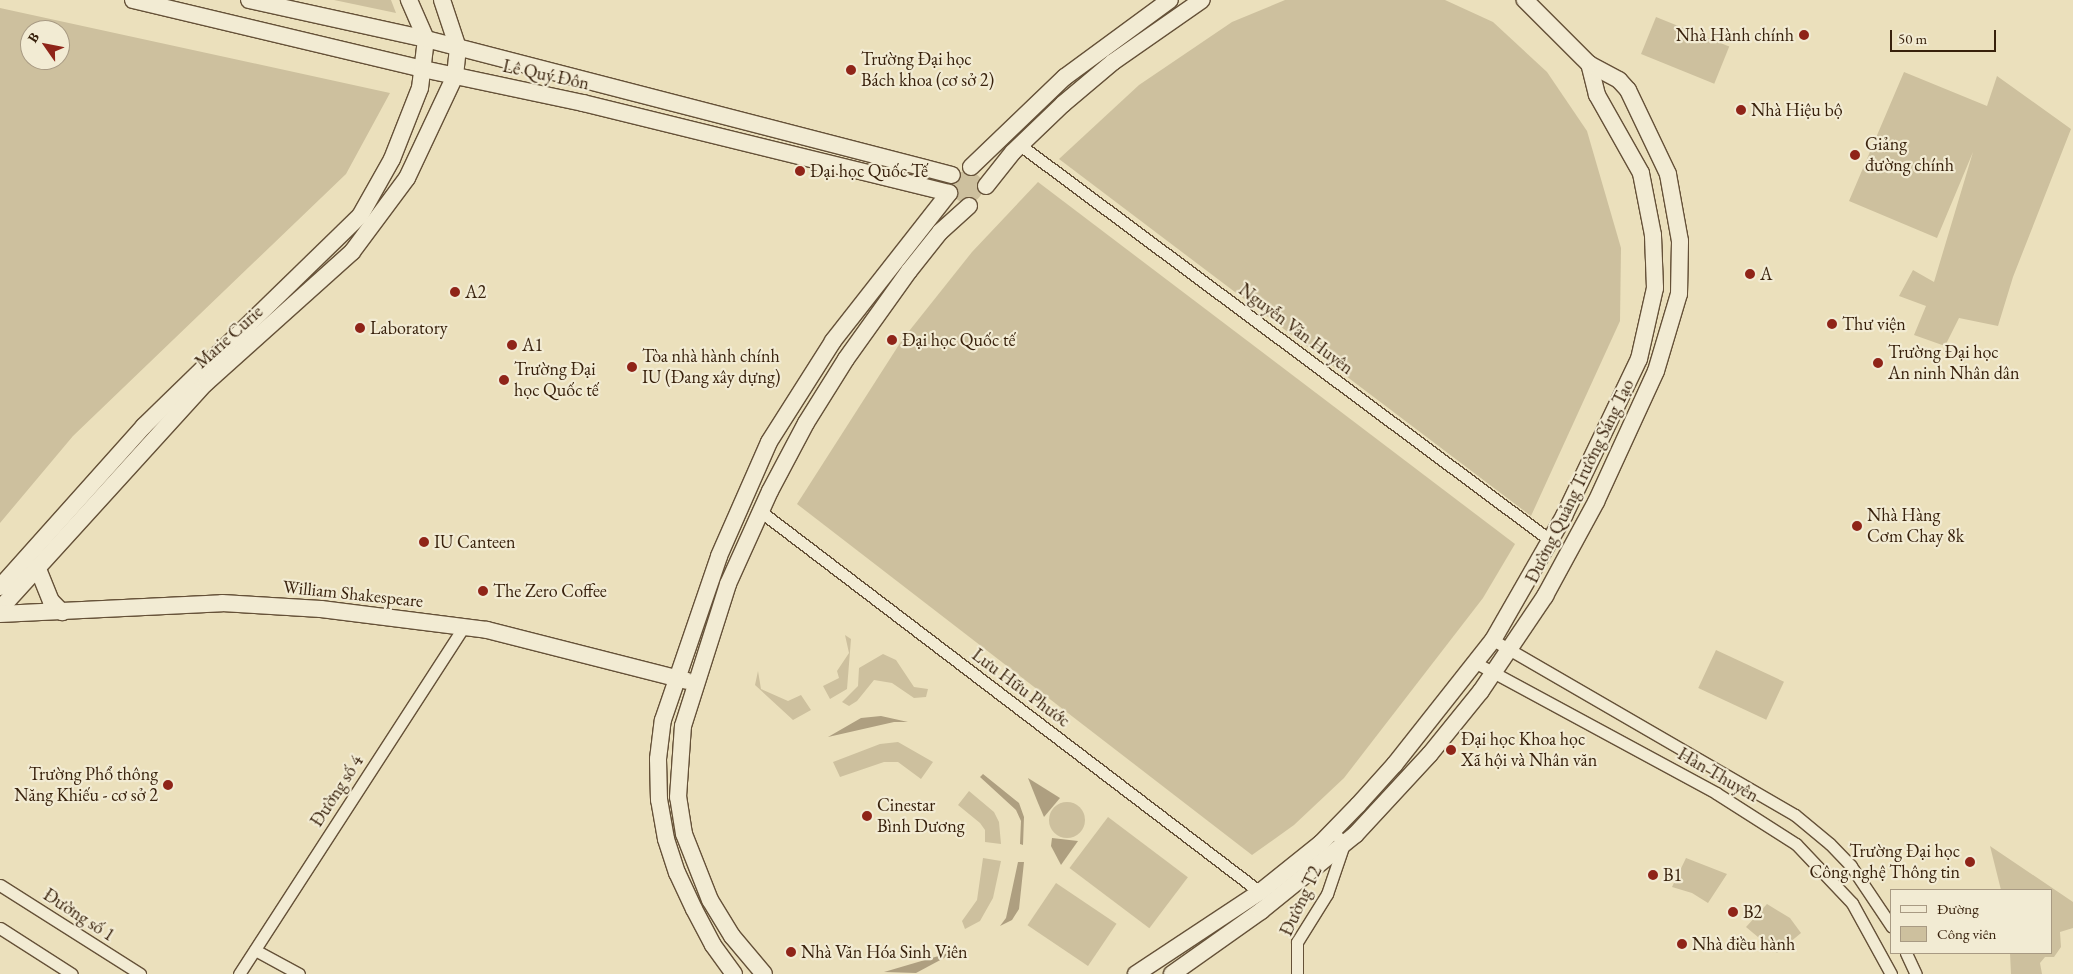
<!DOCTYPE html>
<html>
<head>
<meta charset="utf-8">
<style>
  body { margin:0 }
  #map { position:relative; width:2073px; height:974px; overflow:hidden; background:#ebe0bc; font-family:"EB Garamond",serif }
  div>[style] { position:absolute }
  .green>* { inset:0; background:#cdc09e; transform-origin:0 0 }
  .round { border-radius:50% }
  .water>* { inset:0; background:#ae9f80 }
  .roads { filter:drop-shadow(1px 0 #655138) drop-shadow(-1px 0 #655138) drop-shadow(0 1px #655138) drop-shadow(0 -1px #655138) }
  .street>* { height:11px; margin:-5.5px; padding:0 5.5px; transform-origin:5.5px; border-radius:5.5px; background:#f2ebd3 }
  .secondary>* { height:16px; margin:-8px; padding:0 8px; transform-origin:8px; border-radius:8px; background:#f2ebd3 }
  .dots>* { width:14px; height:14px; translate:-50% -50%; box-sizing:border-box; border:2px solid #f2ebd3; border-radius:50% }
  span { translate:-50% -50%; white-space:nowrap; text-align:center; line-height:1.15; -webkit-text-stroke:4.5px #f2ebd3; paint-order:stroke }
  .poi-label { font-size:18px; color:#38210c }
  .right { translate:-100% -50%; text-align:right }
  .left { translate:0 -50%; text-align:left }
  .street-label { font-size:18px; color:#38210c }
  .legend { position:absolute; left:1890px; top:889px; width:162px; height:65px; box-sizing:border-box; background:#f2ebd3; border:1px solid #a89a83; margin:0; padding:6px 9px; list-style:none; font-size:15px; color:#38210c }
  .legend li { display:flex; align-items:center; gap:10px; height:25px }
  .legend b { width:25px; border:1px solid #a89a83 }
  .north { position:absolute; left:20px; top:20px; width:50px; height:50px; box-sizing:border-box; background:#f2ebd3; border:1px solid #a89a83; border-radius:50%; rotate:303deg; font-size:14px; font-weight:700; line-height:20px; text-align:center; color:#38210c }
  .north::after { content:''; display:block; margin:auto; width:18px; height:22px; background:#8f2418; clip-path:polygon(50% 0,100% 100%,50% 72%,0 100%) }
  .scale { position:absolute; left:1890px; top:30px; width:106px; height:22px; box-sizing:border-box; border:2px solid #38210c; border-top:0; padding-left:6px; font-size:15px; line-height:18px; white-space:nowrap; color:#38210c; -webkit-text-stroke:4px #f2ebd3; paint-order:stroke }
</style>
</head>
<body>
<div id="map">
  <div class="green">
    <i style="clip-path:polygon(334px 0,391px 0,396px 13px)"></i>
    <i style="clip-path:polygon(1285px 0,1445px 0,1493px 22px,1547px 72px,1587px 131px,1621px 248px,1620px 321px,1531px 516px,1059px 159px,1139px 85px,1232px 22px)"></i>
    <i style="clip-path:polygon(evenodd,0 8px,390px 93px,346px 174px,73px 436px,0 523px,0 8px,30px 30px,60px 30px,60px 60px,30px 60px,30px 30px)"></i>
    <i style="left:1656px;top:17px;width:79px;height:40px;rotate:22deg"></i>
    <i style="clip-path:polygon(1904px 72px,1987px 106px,1997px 76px,2071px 129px,2013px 277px,1998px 326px,1959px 318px,1945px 346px,1914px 335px,1926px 306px,1899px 296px,1913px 270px,1934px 282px,1973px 152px,1937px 238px,1849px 201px)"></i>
    <i class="round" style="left:951px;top:171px;width:32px;height:32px"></i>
    <i style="clip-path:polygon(1038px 182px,1515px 544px,1483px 598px,1344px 778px,1294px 825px,1252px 855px,797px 504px,902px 340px,972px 252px)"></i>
    <i style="clip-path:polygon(845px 635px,851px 639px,847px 689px,830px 699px,823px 686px,839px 678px,837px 671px,849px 653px)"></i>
    <i style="left:1716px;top:650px;width:75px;height:42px;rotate:25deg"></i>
    <i style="clip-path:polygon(883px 654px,896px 660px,914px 687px,928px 689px,926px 697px,914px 698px,892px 683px,874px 680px,857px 701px,849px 706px,842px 702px,858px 686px,859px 668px)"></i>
    <i style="clip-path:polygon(758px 671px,761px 689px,788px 701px,801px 695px,811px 710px,793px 720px,755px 685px)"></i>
    <i style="clip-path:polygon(898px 742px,933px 762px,921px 779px,898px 762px,884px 762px,840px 777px,833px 762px,880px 744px)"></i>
    <i style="clip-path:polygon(969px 791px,994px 812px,999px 822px,1001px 844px,985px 842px,985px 830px,980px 823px,958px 805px)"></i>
    <i class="round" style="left:1049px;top:802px;width:36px;height:36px"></i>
    <i style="left:1108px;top:817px;width:100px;height:64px;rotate:37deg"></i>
    <i style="clip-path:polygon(1990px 846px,2073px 902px,2073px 928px,2060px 932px,2061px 947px,2054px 957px,2045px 957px,2040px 963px,2042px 974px,2011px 974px,2010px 953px,2052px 953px,2052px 890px,2001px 890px)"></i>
    <i style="clip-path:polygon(983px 858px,1001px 861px,993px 898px,980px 921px,965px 929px,962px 921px,977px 900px)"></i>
    <i style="clip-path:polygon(1686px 858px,1727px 874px,1708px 903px,1692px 893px,1672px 887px)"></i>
    <i style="left:1056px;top:883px;width:73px;height:51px;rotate:34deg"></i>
    <i style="clip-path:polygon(1767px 904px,1790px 918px,1801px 933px,1777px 953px,1746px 927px)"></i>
  </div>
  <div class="water">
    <i style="clip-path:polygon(881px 716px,908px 722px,894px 722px,828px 737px,861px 718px)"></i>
    <i style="clip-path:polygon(983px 774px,1019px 803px,1024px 817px,1023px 845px,1020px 844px,1021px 821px,1016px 810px,980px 777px)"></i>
    <i style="clip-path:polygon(1028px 778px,1060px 798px,1044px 817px,1038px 803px)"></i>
    <i style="clip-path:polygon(1052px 838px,1078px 841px,1061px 865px,1051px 846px)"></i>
    <i style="clip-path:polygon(1018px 862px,1024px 862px,1019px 909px,1012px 920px,1000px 926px,1006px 918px)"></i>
    <i style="clip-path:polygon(959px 950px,916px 973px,884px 972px)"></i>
  </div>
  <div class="roads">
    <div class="street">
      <i style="left:1020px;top:145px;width:662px;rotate:36.71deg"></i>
      <i style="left:760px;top:511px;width:629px;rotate:37.31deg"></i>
      <i style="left:1493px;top:640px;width:349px;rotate:30.1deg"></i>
      <i style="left:1795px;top:815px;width:45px;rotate:39.6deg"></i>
      <i style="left:1830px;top:844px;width:30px;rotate:46deg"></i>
      <i style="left:1851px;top:866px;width:73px;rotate:56.1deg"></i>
      <i style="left:1476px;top:663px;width:273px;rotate:28.4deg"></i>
      <i style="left:1716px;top:793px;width:95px;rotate:32.5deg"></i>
      <i style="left:1796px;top:844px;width:81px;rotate:46.5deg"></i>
      <i style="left:1852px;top:903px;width:81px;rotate:61.2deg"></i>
      <i style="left:0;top:885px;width:166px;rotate:32.4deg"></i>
      <i style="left:0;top:928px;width:85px;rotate:32.6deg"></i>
      <i style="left:255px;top:950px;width:50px;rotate:28.6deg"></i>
      <i style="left:1906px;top:953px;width:23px;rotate:65deg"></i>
      <i style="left:239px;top:974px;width:414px;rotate:-57.1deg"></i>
      <i style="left:1297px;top:974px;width:32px;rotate:-90deg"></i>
      <i style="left:1297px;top:942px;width:57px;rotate:-58deg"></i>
      <i style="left:1327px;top:894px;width:53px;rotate:-71.2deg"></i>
      <i style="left:1344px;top:844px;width:17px;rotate:-130deg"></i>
    </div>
    <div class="secondary">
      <i style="left:133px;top:0;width:298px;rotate:13.4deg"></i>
      <i style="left:423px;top:69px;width:164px;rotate:12deg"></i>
      <i style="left:583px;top:103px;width:377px;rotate:13.8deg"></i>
      <i style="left:249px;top:0;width:181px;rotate:12.4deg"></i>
      <i style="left:426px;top:39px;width:543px;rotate:14.5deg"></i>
      <i style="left:971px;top:167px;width:130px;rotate:-43.8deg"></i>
      <i style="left:1065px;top:77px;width:130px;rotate:-36.3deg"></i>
      <i style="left:986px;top:186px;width:43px;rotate:-51.5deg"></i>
      <i style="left:1013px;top:152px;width:69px;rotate:-43.8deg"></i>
      <i style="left:1063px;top:104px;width:65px;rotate:-40deg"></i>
      <i style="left:1113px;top:62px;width:108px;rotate:-34.9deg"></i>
      <i style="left:38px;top:569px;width:35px;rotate:68deg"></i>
      <i style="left:51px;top:601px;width:16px;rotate:45deg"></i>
      <i style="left:0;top:587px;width:216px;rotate:-48.2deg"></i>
      <i style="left:144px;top:426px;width:301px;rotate:-44.2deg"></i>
      <i style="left:360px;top:216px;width:65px;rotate:-60.7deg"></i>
      <i style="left:392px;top:159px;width:76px;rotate:-68.5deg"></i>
      <i style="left:420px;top:88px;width:49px;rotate:-83deg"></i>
      <i style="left:426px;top:39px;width:43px;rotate:-113.6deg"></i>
      <i style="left:0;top:609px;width:306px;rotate:-47.7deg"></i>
      <i style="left:206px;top:383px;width:196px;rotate:-41.9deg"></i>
      <i style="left:352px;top:252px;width:92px;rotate:-53.4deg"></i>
      <i style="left:407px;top:178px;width:113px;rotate:-64.8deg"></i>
      <i style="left:455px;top:76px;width:28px;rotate:-84deg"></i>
      <i style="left:458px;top:48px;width:51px;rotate:-108.4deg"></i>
      <i style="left:0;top:614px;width:222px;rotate:-2.8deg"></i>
      <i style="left:222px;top:603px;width:99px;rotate:3.5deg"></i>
      <i style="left:321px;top:609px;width:167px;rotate:7.2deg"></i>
      <i style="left:487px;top:630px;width:206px;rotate:14.3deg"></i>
      <i style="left:734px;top:974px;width:36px;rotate:-126deg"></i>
      <i style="left:713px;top:945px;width:41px;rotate:-117.8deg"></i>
      <i style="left:694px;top:909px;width:40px;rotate:-115deg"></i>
      <i style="left:677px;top:873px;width:36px;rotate:-108deg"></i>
      <i style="left:666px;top:839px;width:40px;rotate:-100deg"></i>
      <i style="left:659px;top:800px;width:41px;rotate:-91.4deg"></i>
      <i style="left:658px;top:759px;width:39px;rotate:-83deg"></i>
      <i style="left:663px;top:720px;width:173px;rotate:-71.1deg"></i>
      <i style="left:719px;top:556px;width:124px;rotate:-66.3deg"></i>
      <i style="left:769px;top:442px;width:120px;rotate:-57.6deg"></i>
      <i style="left:833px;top:341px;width:188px;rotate:-51.9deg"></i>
      <i style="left:764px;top:974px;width:50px;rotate:-130.1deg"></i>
      <i style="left:732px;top:936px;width:42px;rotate:-121.4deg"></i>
      <i style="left:710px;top:900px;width:71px;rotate:-111.5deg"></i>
      <i style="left:684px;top:834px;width:37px;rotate:-99deg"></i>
      <i style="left:678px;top:797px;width:71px;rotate:-86deg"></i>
      <i style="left:683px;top:726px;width:149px;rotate:-72.4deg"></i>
      <i style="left:728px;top:584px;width:102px;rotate:-65.7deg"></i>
      <i style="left:770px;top:491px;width:77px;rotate:-62.1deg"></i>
      <i style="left:806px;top:423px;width:75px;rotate:-58deg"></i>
      <i style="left:846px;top:359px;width:108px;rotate:-54.4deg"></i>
      <i style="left:909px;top:271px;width:50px;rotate:-51.5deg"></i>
      <i style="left:940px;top:232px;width:39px;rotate:-42deg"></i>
      <i style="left:1136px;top:974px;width:149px;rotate:-33.5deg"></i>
      <i style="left:1260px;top:892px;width:78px;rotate:-38.8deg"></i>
      <i style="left:1321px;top:843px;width:53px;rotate:-45.8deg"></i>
      <i style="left:1358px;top:805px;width:55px;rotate:-47.9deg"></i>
      <i style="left:1395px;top:764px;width:158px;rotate:-51.7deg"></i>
      <i style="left:1493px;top:640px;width:143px;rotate:-60.2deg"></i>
      <i style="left:1564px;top:516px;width:174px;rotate:-64.5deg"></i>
      <i style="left:1639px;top:359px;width:73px;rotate:-77.3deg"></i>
      <i style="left:1655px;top:288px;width:53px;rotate:-92.2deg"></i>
      <i style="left:1653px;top:235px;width:63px;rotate:-101deg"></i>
      <i style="left:1641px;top:173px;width:90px;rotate:-119.4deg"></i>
      <i style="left:1597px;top:95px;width:32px;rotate:-104deg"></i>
      <i style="left:1172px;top:974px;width:109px;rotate:-35.3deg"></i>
      <i style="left:1261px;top:911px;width:121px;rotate:-39deg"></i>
      <i style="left:1355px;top:835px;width:110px;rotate:-47.2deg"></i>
      <i style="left:1430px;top:754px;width:81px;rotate:-51deg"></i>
      <i style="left:1481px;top:691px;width:115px;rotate:-56deg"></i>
      <i style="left:1545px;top:596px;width:107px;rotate:-61.5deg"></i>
      <i style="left:1596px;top:502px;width:144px;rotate:-65.4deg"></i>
      <i style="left:1656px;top:371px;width:80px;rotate:-73.4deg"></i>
      <i style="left:1679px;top:294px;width:53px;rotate:-88.9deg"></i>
      <i style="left:1680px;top:241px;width:68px;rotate:-100.2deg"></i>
      <i style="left:1668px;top:174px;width:93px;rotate:-115.5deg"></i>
      <i style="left:1628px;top:90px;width:13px;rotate:-132deg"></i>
      <i style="left:1619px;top:80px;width:34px;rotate:-152deg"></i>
      <i style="left:1589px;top:64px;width:91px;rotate:-135deg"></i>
    </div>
  </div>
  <div class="dots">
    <i style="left:1804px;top:35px;background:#8f2418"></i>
    <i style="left:851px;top:70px;background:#8f2418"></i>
    <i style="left:1741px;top:110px;background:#8f2418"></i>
    <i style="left:1855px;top:155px;background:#8f2418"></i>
    <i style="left:800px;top:171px;background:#8f2418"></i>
    <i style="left:1750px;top:274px;background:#8f2418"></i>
    <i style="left:455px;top:292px;background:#8f2418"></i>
    <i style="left:1832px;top:324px;background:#8f2418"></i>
    <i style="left:360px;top:328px;background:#8f2418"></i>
    <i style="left:892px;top:340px;background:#8f2418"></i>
    <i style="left:512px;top:345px;background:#8f2418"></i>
    <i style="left:1878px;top:363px;background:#8f2418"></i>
    <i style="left:632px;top:367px;background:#8f2418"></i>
    <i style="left:504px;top:380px;background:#8f2418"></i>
    <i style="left:1857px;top:526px;background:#8f2418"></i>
    <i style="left:424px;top:542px;background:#8f2418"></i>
    <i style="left:483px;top:591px;background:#8f2418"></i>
    <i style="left:1451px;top:750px;background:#8f2418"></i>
    <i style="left:168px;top:785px;background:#8f2418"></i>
    <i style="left:867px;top:816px;background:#8f2418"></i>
    <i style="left:1970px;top:862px;background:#8f2418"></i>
    <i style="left:1653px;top:875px;background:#8f2418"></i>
    <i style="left:1733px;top:912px;background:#8f2418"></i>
    <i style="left:1682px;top:944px;background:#8f2418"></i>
    <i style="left:791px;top:952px;background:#8f2418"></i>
  </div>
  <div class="poi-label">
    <span class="right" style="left:1794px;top:35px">Nhà Hành chính</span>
    <span class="left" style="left:861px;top:70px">Trường Đại học<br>Bách khoa (cơ sở 2)</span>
    <span class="left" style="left:1751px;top:110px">Nhà Hiệu bộ</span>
    <span class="left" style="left:1865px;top:155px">Giảng<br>đường chính</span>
    <span class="left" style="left:810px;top:171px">Đại học Quốc Tế</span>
    <span class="left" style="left:1760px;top:274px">A</span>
    <span class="left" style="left:465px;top:292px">A2</span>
    <span class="left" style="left:1842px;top:324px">Thư viện</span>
    <span class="left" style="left:370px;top:328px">Laboratory</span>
    <span class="left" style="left:902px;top:340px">Đại học Quốc tế</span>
    <span class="left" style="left:522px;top:345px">A1</span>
    <span class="left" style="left:1888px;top:363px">Trường Đại học<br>An ninh Nhân dân</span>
    <span class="left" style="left:642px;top:367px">Tòa nhà hành chính<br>IU (Đang xây dựng)</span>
    <span class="left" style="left:514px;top:380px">Trường Đại<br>học Quốc tế</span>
    <span class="left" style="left:1867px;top:526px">Nhà Hàng<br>Cơm Chay 8k</span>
    <span class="left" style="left:434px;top:542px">IU Canteen</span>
    <span class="left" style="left:493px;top:591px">The Zero Coffee</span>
    <span class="left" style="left:1461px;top:750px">Đại học Khoa học<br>Xã hội và Nhân văn</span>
    <span class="right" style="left:158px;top:785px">Trường Phổ thông<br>Năng Khiếu - cơ sở 2</span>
    <span class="left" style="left:877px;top:816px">Cinestar<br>Bình Dương</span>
    <span class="right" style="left:1960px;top:862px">Trường Đại học<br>Công nghệ Thông tin</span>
    <span class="left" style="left:1663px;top:875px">B1</span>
    <span class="left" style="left:1743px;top:912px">B2</span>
    <span class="left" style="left:1692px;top:944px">Nhà điều hành</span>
    <span class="left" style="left:801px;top:952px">Nhà Văn Hóa Sinh Viên</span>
  </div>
  <div class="street-label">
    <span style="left:546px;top:75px;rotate:12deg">Lê Quý Đôn</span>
    <span style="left:1296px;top:329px;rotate:37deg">Nguyễn Văn Huyên</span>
    <span style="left:229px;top:337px;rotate:-42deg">Marie Curie</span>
    <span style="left:1580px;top:481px;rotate:-64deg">Đường Quảng Trường Sáng Tạo</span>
    <span style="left:353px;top:594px;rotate:6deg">William Shakespeare</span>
    <span style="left:1021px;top:688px;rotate:37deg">Lưu Hữu Phước</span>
    <span style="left:1718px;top:775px;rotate:30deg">Hàn Thuyên</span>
    <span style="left:337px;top:791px;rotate:-57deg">Đường số 4</span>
    <span style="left:1301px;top:901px;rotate:-65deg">Đường T2</span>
    <span style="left:79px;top:915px;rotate:33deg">Đường số 1</span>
  </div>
  <ul class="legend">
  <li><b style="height:6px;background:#f2ebd3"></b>Đường</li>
  <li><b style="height:14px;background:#cdc09e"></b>Công viên</li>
  </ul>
  <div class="north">B</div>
  <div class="scale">50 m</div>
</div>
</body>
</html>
